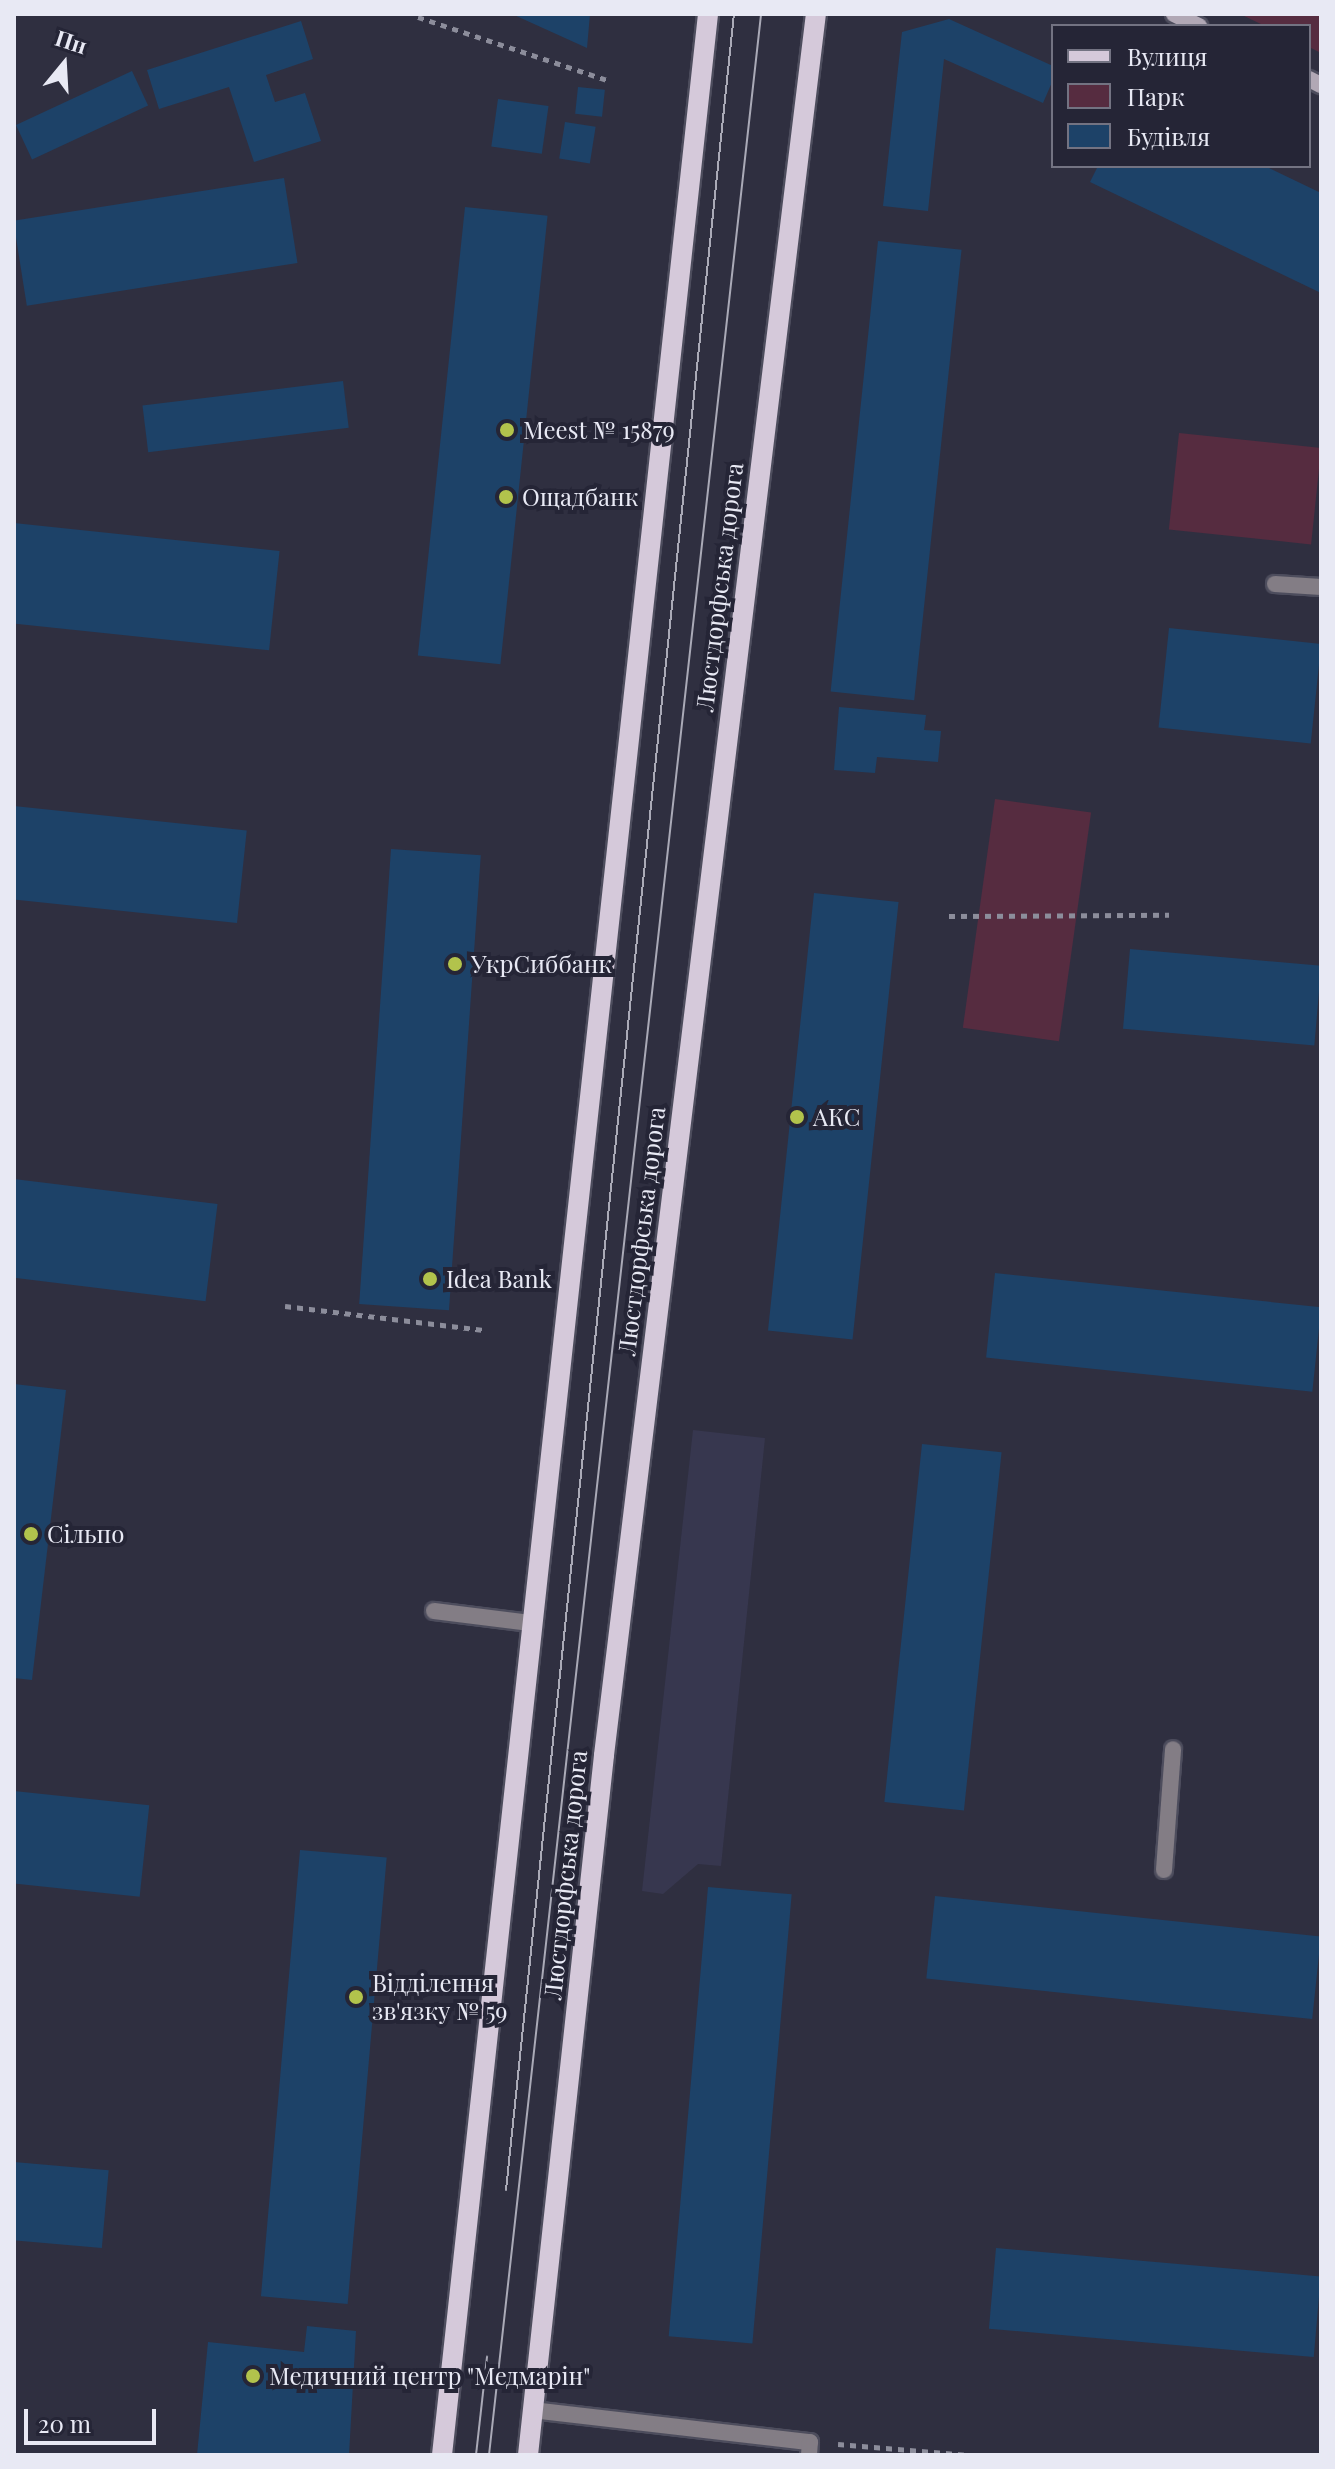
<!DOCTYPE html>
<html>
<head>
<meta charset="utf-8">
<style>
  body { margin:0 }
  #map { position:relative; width:1335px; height:2469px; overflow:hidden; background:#2f2f40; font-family:"Playfair Display",serif }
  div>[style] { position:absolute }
  .built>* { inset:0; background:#37374f }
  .green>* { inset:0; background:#562c40; transform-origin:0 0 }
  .building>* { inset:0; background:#1d4268; transform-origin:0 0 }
  .path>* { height:5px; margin-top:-2.5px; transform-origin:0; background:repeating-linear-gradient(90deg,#8c8d9b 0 6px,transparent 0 12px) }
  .roads { filter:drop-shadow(2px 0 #4d4d5d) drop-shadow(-2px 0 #4d4d5d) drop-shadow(0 2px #4d4d5d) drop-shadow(0 -2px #4d4d5d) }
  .service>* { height:16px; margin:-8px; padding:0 8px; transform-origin:8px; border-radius:8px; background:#837d85 }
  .minor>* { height:16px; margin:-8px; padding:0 8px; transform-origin:8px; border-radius:8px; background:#837d85 }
  .secondary>* { height:16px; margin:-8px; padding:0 8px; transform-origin:8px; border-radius:8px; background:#b1a8b5 }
  .primary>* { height:20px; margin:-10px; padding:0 10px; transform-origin:10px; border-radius:10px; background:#d5c9da }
  .tram>* { height:2px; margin:-1px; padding:0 1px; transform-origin:1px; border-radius:1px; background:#aaaab7 }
  .dots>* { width:22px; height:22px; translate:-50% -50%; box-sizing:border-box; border:4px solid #252536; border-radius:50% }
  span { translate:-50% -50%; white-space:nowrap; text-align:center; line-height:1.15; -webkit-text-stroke:8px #252536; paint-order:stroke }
  .poi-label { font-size:24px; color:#e8e9f4 }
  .left { translate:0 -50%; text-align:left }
  .street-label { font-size:24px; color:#e8e9f4 }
  .frame { position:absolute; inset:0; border:16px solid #e8e9f4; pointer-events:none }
  .legend { position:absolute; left:1051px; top:24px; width:260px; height:144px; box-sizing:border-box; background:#252536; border:2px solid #737382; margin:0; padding:10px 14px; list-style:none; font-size:24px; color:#e8e9f4 }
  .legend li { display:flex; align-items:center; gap:16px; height:40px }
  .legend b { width:40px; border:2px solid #737382 }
  .north { position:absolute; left:24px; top:24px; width:80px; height:80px; -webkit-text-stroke:6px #252536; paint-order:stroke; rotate:18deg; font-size:22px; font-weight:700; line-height:32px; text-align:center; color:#e8e9f4 }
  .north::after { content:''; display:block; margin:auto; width:28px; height:36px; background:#e8e9f4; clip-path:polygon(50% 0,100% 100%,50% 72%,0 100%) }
  .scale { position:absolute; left:24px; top:2409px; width:132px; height:36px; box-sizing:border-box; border:4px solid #e8e9f4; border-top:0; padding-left:10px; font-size:24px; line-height:28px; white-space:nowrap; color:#e8e9f4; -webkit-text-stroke:6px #252536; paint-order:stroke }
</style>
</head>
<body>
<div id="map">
  <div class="built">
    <i style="clip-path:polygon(693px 1430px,765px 1438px,721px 1866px,698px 1864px,663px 1894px,642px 1891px)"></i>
  </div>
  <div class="green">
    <i style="clip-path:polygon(1240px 14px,1321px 14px,1321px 53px,1309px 47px,1309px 26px,1265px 26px)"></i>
    <i style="left:1179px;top:433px;width:143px;height:97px;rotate:6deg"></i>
    <i style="left:995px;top:799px;width:97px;height:231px;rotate:8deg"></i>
  </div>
  <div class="building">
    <i style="clip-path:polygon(512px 14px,590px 14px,587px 48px)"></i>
    <i style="clip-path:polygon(949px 19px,1053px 66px,1053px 80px,1043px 103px,944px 59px,928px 211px,883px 206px,902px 32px)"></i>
    <i style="clip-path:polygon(301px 21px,313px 59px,266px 75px,275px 102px,305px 93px,321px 141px,254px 162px,229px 87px,159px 109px,147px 70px)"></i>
    <i style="left:132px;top:71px;width:38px;height:128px;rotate:65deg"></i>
    <i style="left:578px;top:87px;width:27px;height:27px;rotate:6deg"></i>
    <i style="left:498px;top:99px;width:51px;height:48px;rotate:8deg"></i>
    <i style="left:565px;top:122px;width:31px;height:37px;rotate:9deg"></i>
    <i style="clip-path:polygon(1098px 166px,1265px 166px,1321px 193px,1321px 293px,1090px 182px)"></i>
    <i style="left:284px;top:178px;width:86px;height:274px;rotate:81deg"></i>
    <i style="left:465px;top:207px;width:83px;height:451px;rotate:6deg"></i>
    <i style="left:878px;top:241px;width:84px;height:453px;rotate:6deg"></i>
    <i style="left:343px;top:381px;width:47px;height:202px;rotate:83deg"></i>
    <i style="left:14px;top:523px;width:267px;height:100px;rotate:6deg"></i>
    <i style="left:1169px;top:628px;width:153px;height:100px;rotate:6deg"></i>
    <i style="clip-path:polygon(839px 707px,926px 715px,924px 730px,941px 731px,938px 762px,877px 757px,875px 773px,834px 770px)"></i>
    <i style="left:14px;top:806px;width:234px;height:93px;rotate:6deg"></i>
    <i style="left:391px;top:849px;width:90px;height:456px;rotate:4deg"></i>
    <i style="left:814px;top:893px;width:85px;height:440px;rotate:6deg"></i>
    <i style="left:1130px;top:949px;width:192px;height:80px;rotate:5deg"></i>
    <i style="left:14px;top:1179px;width:205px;height:98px;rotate:7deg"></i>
    <i style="left:995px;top:1273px;width:328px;height:85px;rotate:6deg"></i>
    <i style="clip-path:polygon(14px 1384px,66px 1390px,32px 1680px,14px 1678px)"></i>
    <i style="left:922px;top:1444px;width:80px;height:360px;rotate:6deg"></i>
    <i style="left:14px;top:1791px;width:136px;height:92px;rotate:6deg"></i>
    <i style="left:300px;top:1850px;width:87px;height:448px;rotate:5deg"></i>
    <i style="left:708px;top:1887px;width:84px;height:451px;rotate:5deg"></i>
    <i style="left:935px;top:1896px;width:388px;height:83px;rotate:6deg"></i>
    <i style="left:14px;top:2162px;width:95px;height:78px;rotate:5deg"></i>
    <i style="left:996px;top:2248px;width:326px;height:81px;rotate:5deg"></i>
    <i style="clip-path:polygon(307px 2326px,356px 2331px,349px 2455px,197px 2455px,208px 2342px,304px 2352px)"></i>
  </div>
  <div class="path">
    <i style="left:418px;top:17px;width:202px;rotate:18.4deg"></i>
    <i style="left:949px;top:916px;width:220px;rotate:-0.3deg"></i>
    <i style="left:285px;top:1306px;width:200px;rotate:6.9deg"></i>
    <i style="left:838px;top:2444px;width:131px;rotate:4.8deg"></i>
  </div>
  <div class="roads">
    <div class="service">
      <i style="left:1275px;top:584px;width:46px;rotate:3.7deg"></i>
      <i style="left:434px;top:1611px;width:97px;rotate:7.1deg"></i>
      <i style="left:1164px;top:1870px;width:121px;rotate:-85.7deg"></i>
      <i style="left:532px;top:2410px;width:280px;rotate:6.6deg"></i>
    </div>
    <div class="minor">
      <i style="left:809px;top:2455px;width:13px;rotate:-86deg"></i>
    </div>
    <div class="secondary">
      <i style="left:1174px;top:14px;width:28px;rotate:26deg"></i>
      <i style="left:1309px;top:79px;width:13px;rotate:27deg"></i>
    </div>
    <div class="primary">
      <i style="left:442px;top:2455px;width:2455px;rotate:-83.78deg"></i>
      <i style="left:528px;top:2455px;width:704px;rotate:-83.8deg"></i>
      <i style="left:604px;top:1755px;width:1754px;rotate:-83.06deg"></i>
    </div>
  </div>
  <div class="tram">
    <i style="left:506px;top:2190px;width:2188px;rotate:-84.02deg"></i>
    <i style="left:476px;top:2455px;width:99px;rotate:-83.6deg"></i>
    <i style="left:489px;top:2455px;width:2456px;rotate:-83.64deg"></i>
  </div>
  <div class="dots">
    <i style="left:507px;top:430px;background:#b2c34c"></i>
    <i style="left:506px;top:497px;background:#b2c34c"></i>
    <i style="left:455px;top:964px;background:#b2c34c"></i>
    <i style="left:797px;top:1117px;background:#b2c34c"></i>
    <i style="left:430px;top:1279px;background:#b2c34c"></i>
    <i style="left:31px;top:1534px;background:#b2c34c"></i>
    <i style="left:356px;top:1997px;background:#b2c34c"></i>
    <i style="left:253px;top:2376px;background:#b2c34c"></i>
  </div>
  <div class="poi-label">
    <span class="left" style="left:523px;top:430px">Meest № 15879</span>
    <span class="left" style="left:522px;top:497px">Ощадбанк</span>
    <span class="left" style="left:471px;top:964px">УкрСиббанк</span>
    <span class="left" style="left:813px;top:1117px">АКС</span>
    <span class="left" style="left:446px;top:1279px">Idea Bank</span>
    <span class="left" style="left:47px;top:1534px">Сільпо</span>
    <span class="left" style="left:372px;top:1997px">Відділення<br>зв'язку № 59</span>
    <span class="left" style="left:269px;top:2376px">Медичний центр "Медмарін"</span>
  </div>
  <div class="street-label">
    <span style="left:719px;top:587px;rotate:-83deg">Люстдорфська дорога</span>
    <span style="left:641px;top:1231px;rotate:-83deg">Люстдорфська дорога</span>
    <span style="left:565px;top:1875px;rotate:-84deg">Люстдорфська дорога</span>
  </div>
  <div class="frame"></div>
  <ul class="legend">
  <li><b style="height:10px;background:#d5c9da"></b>Вулиця</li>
  <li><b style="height:22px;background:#562c40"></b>Парк</li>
  <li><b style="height:22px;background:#1d4268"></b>Будівля</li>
  </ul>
  <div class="north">Пн</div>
  <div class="scale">20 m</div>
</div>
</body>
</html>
